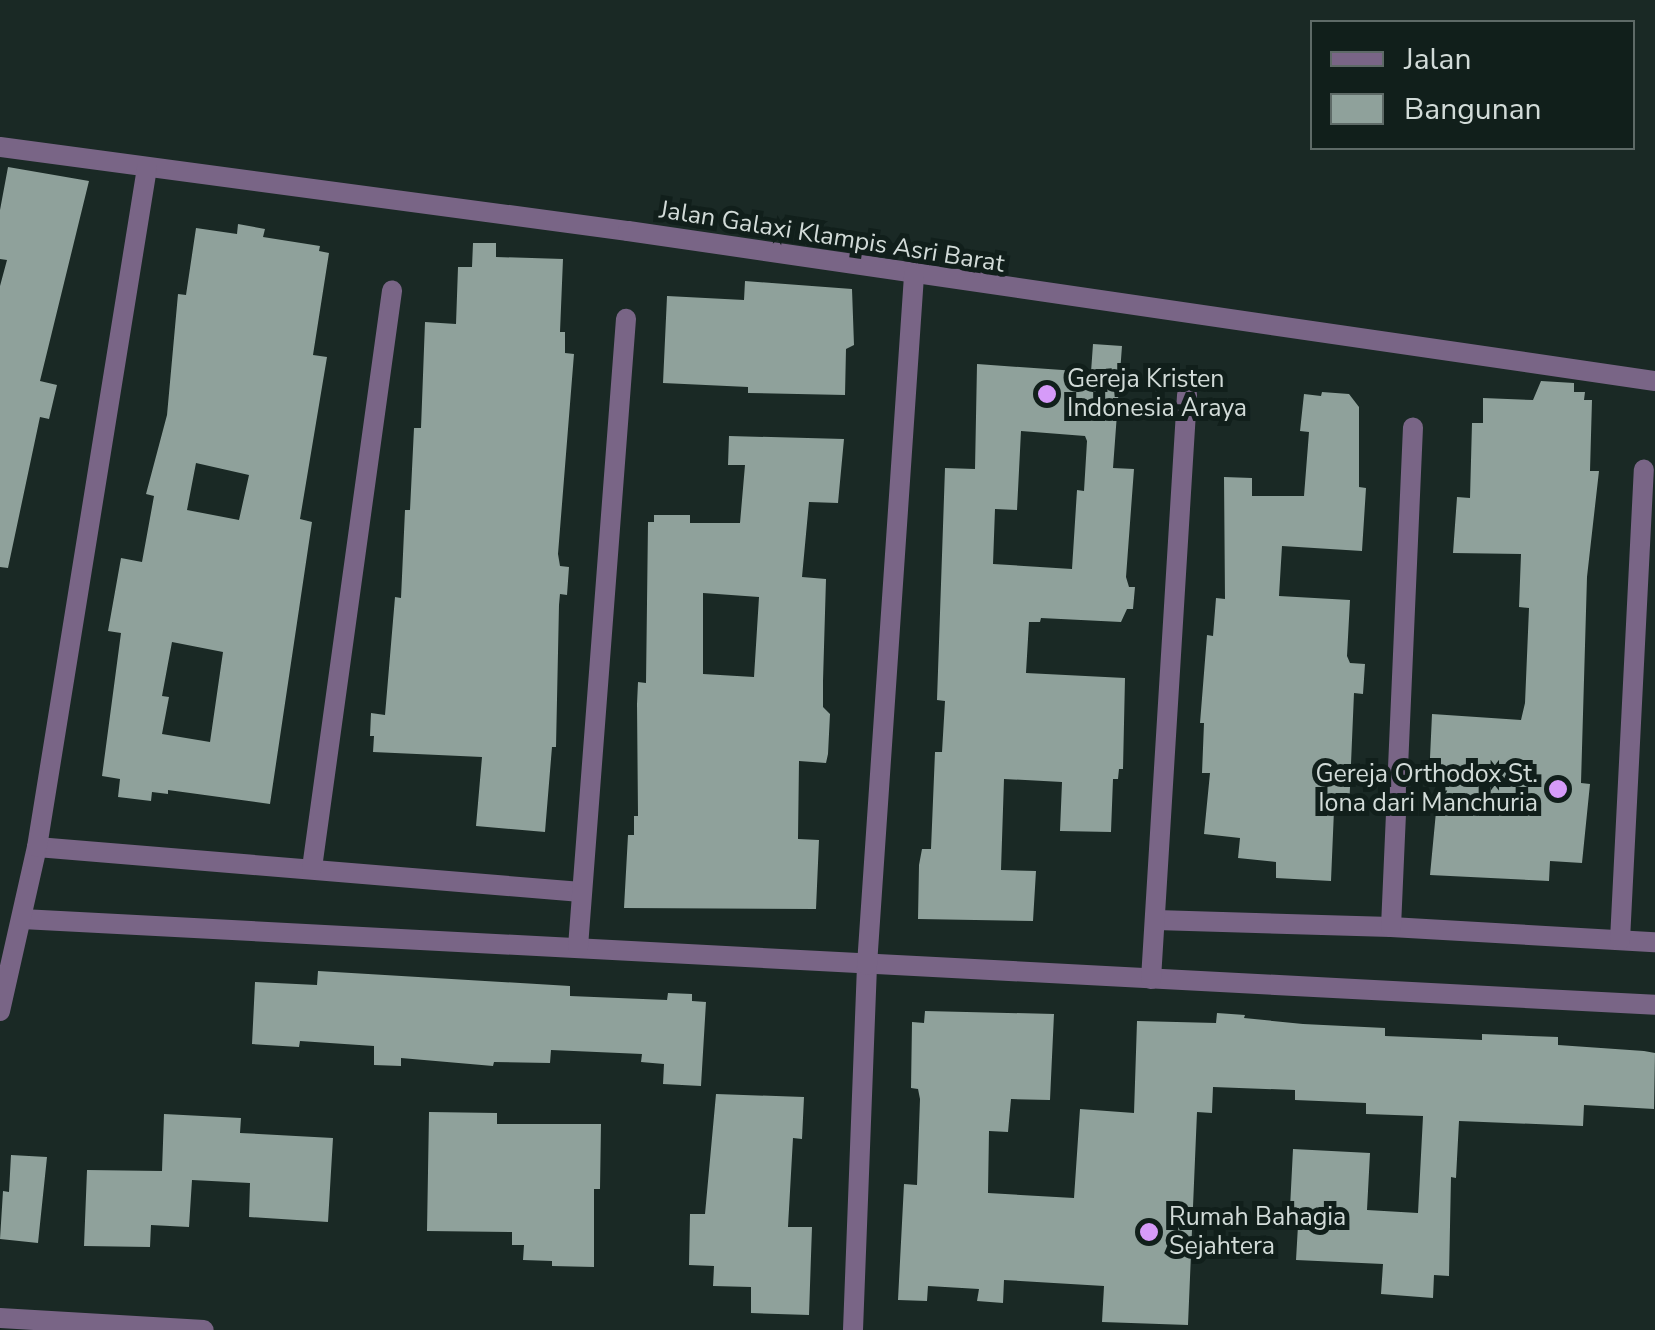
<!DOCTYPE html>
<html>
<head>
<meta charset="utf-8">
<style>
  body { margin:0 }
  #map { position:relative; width:1655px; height:1330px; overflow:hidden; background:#1a2925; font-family:"Nunito Sans",sans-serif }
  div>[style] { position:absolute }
  .building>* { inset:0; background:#8fa19b }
  .minor>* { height:20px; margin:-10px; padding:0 10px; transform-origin:10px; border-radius:10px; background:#796586 }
  .dots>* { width:28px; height:28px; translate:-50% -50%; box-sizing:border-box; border:5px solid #111f1b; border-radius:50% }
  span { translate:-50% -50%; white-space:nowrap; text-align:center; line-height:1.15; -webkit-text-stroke:10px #111f1b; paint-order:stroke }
  .street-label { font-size:25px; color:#d2dbd8 }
  .poi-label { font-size:25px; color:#d2dbd8 }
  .left { translate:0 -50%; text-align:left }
  .right { translate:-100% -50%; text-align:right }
  .legend { position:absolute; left:1310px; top:20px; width:325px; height:130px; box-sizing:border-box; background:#111f1b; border:2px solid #5e6a67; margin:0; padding:12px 18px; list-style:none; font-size:30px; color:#d2dbd8 }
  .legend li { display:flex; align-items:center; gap:20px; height:50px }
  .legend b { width:50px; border:2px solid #5e6a67 }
</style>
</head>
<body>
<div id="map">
  <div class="building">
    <i style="clip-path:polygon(8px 167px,89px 181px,40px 381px,57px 385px,49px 419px,40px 417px,8px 568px,0 567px,0 286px,7px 260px,0 259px,0 210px)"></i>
    <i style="clip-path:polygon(evenodd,238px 224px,265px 229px,263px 237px,320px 246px,319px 251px,329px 253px,313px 355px,327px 357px,300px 519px,312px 522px,270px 804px,168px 790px,168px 794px,152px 792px,151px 801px,118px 797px,120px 779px,102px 776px,121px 633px,108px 631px,121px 558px,142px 562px,154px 496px,146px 494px,167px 415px,178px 294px,186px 295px,196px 228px,237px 234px,238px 224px,196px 463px,249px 475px,239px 520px,187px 510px,196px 463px,238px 224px,172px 642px,223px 652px,210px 742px,162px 734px,169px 697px,162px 696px,172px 642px)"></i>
    <i style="clip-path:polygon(473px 243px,496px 243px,496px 257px,563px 259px,560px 332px,565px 332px,565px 353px,574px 354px,558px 554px,560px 566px,569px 567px,567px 595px,560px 594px,559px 605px,556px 747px,552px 747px,545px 832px,476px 826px,482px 757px,373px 752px,374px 736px,370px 736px,371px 713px,385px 715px,395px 597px,401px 598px,405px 510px,410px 510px,414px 428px,421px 428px,425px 322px,456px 324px,458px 267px,472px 267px)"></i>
    <i style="clip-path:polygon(745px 281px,852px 289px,854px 345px,846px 349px,845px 395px,748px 393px,748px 387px,663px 383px,667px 296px,744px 300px)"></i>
    <i style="clip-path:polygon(evenodd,1093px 344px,1122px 346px,1113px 468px,1134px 469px,1126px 577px,1129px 587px,1135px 587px,1133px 609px,1127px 609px,1121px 622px,1041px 618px,1040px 622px,1029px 622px,1026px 673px,1125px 678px,1123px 769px,1119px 769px,1118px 779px,1113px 779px,1111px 832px,1060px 831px,1062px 782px,1004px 779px,1001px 870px,1036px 871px,1033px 921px,918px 919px,919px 865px,922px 849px,931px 849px,935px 752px,942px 752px,945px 701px,937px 700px,945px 468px,975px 469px,977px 364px,1091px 372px,1093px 344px,1021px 431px,1085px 436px,1087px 441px,1084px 491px,1077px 490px,1072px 569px,993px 564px,995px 509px,1017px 510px,1021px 431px)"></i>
    <i style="clip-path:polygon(1541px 381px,1574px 383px,1574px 392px,1585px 392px,1584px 400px,1592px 400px,1590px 471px,1599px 471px,1587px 577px,1581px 783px,1590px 784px,1582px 863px,1550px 861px,1549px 881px,1430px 875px,1441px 759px,1430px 758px,1432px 714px,1521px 720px,1525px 703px,1529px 608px,1519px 607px,1521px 554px,1453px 553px,1457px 497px,1470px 498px,1472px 423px,1483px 423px,1483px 398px,1533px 400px)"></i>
    <i style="clip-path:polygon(1322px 392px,1349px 394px,1359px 407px,1359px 487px,1366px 488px,1362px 551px,1282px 546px,1279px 596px,1350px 600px,1347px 656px,1350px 663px,1365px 664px,1363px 694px,1354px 693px,1349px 811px,1334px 810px,1331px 881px,1276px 878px,1276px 862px,1238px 858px,1240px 838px,1204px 834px,1210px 773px,1202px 773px,1204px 723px,1200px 723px,1207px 635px,1213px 636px,1216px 598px,1225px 599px,1224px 477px,1252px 478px,1252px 496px,1304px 496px,1309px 432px,1300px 431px,1304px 394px,1321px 396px)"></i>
    <i style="clip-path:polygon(evenodd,729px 436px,844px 439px,838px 503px,809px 502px,802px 577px,826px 579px,823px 681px,823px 707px,830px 714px,828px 754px,826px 763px,799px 761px,798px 839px,819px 840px,816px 909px,624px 908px,628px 835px,634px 835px,634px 816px,638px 816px,637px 704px,638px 682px,646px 683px,648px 522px,654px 522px,654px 515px,690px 515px,690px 523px,740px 523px,745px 465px,728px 465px,729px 436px,703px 593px,759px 597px,754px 677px,703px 674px,703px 593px)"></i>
    <i style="clip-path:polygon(318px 971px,570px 986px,570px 996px,667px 1000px,668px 993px,692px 994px,692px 1001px,706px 1002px,701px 1086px,663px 1084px,664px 1064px,641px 1062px,642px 1054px,551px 1050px,550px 1063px,494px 1062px,493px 1066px,401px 1058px,401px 1066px,374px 1065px,374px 1046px,300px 1041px,299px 1047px,252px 1044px,255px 982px,317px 985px)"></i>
    <i style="clip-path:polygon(925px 1011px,1054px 1014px,1050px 1100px,1011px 1099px,1008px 1132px,989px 1131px,988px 1193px,1074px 1198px,1080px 1109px,1134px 1113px,1137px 1021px,1216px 1023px,1217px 1013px,1245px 1015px,1244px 1018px,1303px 1024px,1385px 1028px,1385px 1036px,1482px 1040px,1482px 1034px,1558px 1037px,1558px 1045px,1644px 1051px,1655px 1053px,1654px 1109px,1584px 1105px,1583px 1126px,1459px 1121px,1456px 1178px,1451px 1177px,1449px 1276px,1434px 1275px,1433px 1298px,1381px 1294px,1383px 1264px,1296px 1260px,1299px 1208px,1290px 1208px,1293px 1149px,1370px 1153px,1367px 1210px,1418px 1213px,1423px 1116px,1366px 1114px,1366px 1103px,1295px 1100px,1295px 1090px,1213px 1087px,1212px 1113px,1197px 1112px,1188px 1325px,1102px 1322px,1104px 1286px,1004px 1280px,1003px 1303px,977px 1301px,979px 1289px,928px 1286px,927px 1301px,898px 1300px,904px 1184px,917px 1185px,920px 1099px,918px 1089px,911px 1088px,912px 1022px,924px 1023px)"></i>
    <i style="clip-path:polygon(716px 1094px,804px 1097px,802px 1139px,793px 1138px,788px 1227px,812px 1227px,809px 1315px,751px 1313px,751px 1287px,713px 1286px,714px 1266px,689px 1265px,690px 1214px,705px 1214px)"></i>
    <i style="clip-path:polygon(429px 1112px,497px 1113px,497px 1124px,601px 1124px,600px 1189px,594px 1189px,594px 1267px,552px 1266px,552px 1261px,523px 1260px,524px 1245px,512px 1245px,512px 1232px,427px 1231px)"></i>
    <i style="clip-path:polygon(164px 1114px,241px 1118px,240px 1133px,333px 1138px,328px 1222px,249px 1217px,250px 1183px,192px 1180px,189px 1227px,151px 1225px,150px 1247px,84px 1246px,87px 1170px,162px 1171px)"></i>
    <i style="clip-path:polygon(11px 1155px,47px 1157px,38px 1243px,0 1239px,3px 1191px,9px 1192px)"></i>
  </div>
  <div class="minor">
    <i style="left:0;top:147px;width:634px;rotate:7.62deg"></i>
    <i style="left:628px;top:231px;width:1038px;rotate:8.31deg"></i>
    <i style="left:37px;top:847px;width:546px;rotate:4.73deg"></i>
    <i style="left:312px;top:868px;width:583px;rotate:-82.11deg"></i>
    <i style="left:22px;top:919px;width:1635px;rotate:3.01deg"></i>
    <i style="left:1156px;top:920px;width:235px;rotate:1.7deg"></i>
    <i style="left:1391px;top:927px;width:264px;rotate:3.3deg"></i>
    <i style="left:1391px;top:927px;width:500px;rotate:-87.48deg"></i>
    <i style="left:1620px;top:940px;width:471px;rotate:-87.1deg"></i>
    <i style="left:578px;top:947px;width:630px;rotate:-85.63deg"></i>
    <i style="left:1151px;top:979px;width:585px;rotate:-86.47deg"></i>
    <i style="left:0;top:1011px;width:168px;rotate:-77.3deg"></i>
    <i style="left:37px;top:847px;width:688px;rotate:-80.8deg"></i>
    <i style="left:0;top:1318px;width:204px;rotate:3.4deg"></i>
    <i style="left:853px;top:1330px;width:365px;rotate:-87.8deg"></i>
    <i style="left:867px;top:965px;width:692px;rotate:-86.1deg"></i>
  </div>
  <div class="dots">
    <i style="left:1047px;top:394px;background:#d69bf9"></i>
    <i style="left:1558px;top:789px;background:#d69bf9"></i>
    <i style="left:1149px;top:1232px;background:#d69bf9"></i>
  </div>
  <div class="street-label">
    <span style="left:832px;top:237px;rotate:9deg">Jalan Galaxi Klampis Asri Barat</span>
  </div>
  <div class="poi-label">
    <span class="left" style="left:1067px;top:394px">Gereja Kristen<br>Indonesia Araya</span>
    <span class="right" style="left:1538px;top:789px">Gereja Orthodox St.<br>Iona dari Manchuria</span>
    <span class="left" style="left:1169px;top:1232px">Rumah Bahagia<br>Sejahtera</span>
  </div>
  <ul class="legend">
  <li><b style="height:12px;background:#796586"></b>Jalan</li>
  <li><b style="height:28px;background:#8fa19b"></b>Bangunan</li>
  </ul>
</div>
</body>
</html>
